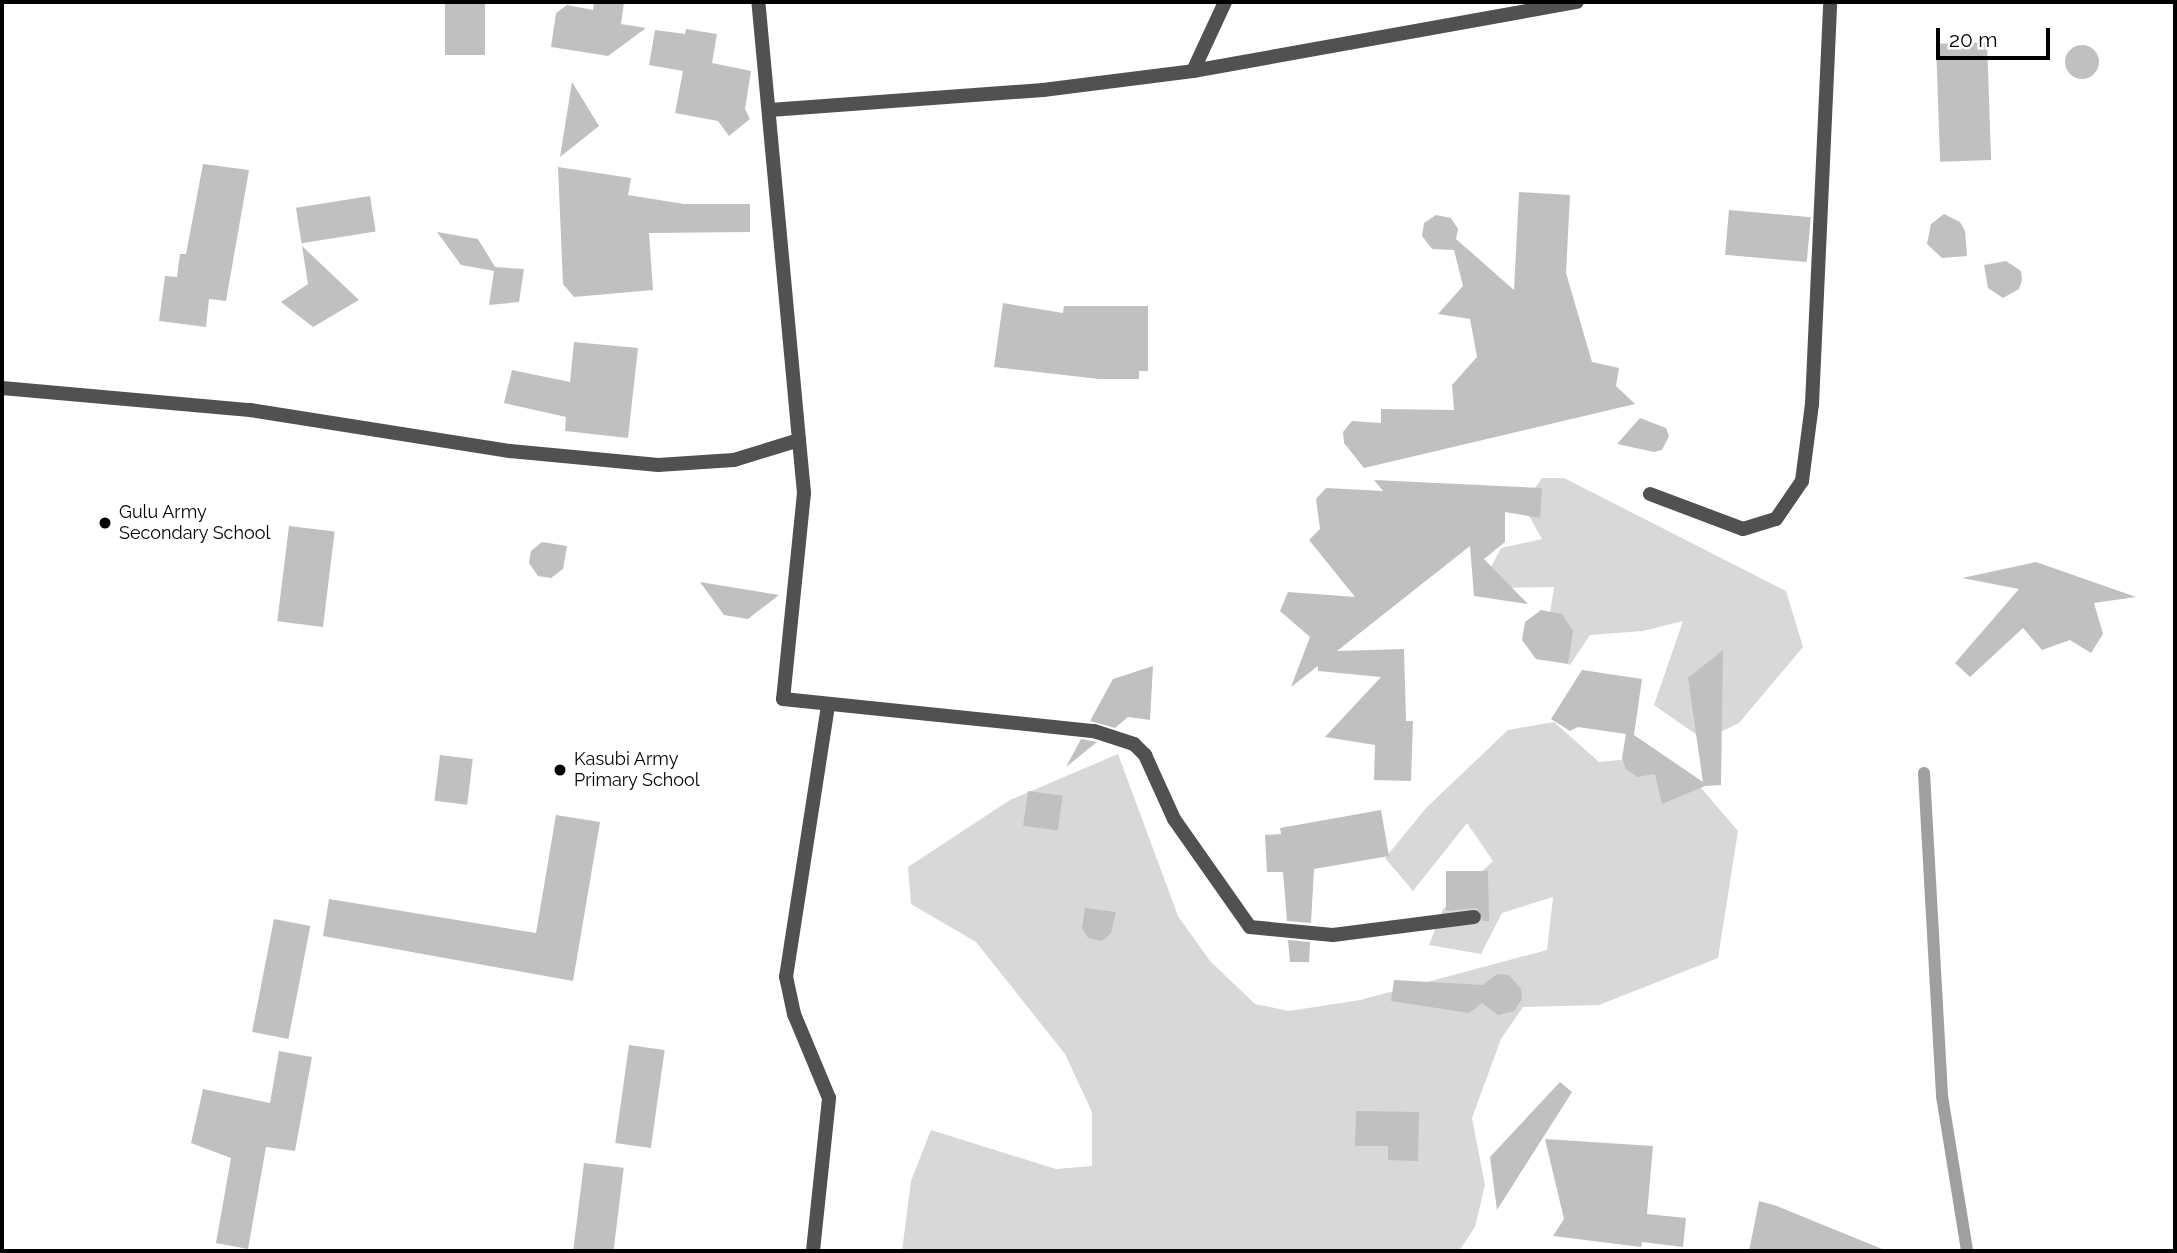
<!DOCTYPE html>
<html>
<head>
<meta charset="utf-8">
<style>
  body { margin:0 }
  #map { position:relative; width:2177px; height:1253px; overflow:hidden; background:#fff; font-family:Raleway,sans-serif }
  div>[style] { position:absolute }
  .green>* { inset:0; background:#d8d8d8 }
  .stream>* { height:12px; margin:-6px; padding:0 6px; transform-origin:6px; border-radius:6px; background:#9f9f9f }
  .building>* { inset:0; background:#c0c0c0; transform-origin:0 0 }
  .round { border-radius:50% }
  .minor>* { height:14px; margin:-7px; padding:0 7px; transform-origin:7px; border-radius:7px; background:#515151 }
  .tertiary>* { height:14px; margin:-7px; padding:0 7px; transform-origin:7px; border-radius:7px; background:#515151 }
  .dots>* { width:19px; height:19px; translate:-50% -50%; box-sizing:border-box; border:4px solid #fff; border-radius:50% }
  span { translate:-50% -50%; white-space:nowrap; text-align:center; line-height:1.15; -webkit-text-stroke:5px #fff; paint-order:stroke }
  .poi-label { font-size:18px; color:#000 }
  .left { translate:0 -50%; text-align:left }
  .frame { position:absolute; inset:0; border:4px solid #000; pointer-events:none }
  .scale { position:absolute; left:1936px; top:28px; width:114px; height:32px; box-sizing:border-box; border:4px solid #000; border-top:0; padding-left:9px; font-size:21px; line-height:24px; white-space:nowrap; color:#000; -webkit-text-stroke:5px #fff; paint-order:stroke }
</style>
</head>
<body>
<div id="map">
  <div class="green">
    <i style="clip-path:polygon(1542px 478px,1564px 478px,1786px 591px,1803px 647px,1739px 723px,1704px 740px,1654px 705px,1683px 621px,1643px 631px,1590px 635px,1570px 665px,1544px 652px,1554px 587px,1480px 588px,1501px 548px,1542px 539px,1523px 505px)"></i>
    <i style="clip-path:polygon(1554px 722px,1599px 762px,1629px 759px,1690px 775px,1738px 831px,1718px 958px,1599px 1005px,1523px 1007px,1501px 1039px,1472px 1118px,1485px 1185px,1475px 1227px,1459px 1251px,902px 1251px,911px 1181px,931px 1130px,1056px 1169px,1092px 1166px,1092px 1112px,1065px 1054px,976px 942px,911px 904px,908px 867px,1010px 800px,1118px 754px,1178px 916px,1210px 961px,1255px 1004px,1289px 1011px,1360px 1000px,1547px 950px,1553px 897px,1502px 913px,1481px 954px,1429px 945px,1443px 909px,1493px 861px,1467px 823px,1413px 891px,1385px 858px,1427px 807px,1508px 730px)"></i>
  </div>
  <div class="stream">
    <i style="left:1924px;top:773px;width:324px;rotate:86.8deg"></i>
    <i style="left:1942px;top:1096px;width:157px;rotate:80.8deg"></i>
  </div>
  <div class="building">
    <i style="left:445px;top:2px;width:40px;height:53px"></i>
    <i style="clip-path:polygon(594px 2px,624px 2px,621px 24px,646px 28px,608px 56px,551px 47px,556px 13px,567px 5px,593px 10px)"></i>
    <i style="clip-path:polygon(686px 29px,717px 34px,712px 63px,751px 71px,745px 109px,750px 119px,729px 136px,718px 121px,675px 113px,683px 71px,649px 65px,655px 30px,685px 34px)"></i>
    <i style="left:1987px;top:42px;width:118px;height:51px;rotate:88deg"></i>
    <i class="round" style="left:2065px;top:45px;width:34px;height:34px"></i>
    <i style="clip-path:polygon(572px 82px,599px 126px,560px 157px)"></i>
    <i style="clip-path:polygon(203px 164px,249px 170px,226px 301px,209px 299px,206px 327px,159px 321px,165px 276px,177px 277px,180px 254px,186px 254px)"></i>
    <i style="clip-path:polygon(558px 167px,631px 178px,628px 195px,684px 204px,750px 204px,750px 232px,649px 233px,653px 290px,574px 297px,563px 284px)"></i>
    <i style="clip-path:polygon(1519px 192px,1570px 195px,1566px 273px,1592px 362px,1619px 368px,1616px 386px,1635px 404px,1364px 468px,1344px 443px,1343px 432px,1352px 421px,1381px 423px,1381px 409px,1454px 410px,1452px 385px,1477px 357px,1470px 319px,1438px 314px,1463px 286px,1454px 250px,1432px 249px,1422px 236px,1424px 223px,1436px 215px,1451px 218px,1458px 229px,1456px 239px,1514px 290px)"></i>
    <i style="left:370px;top:196px;width:36px;height:75px;rotate:81deg"></i>
    <i style="left:1729px;top:210px;width:82px;height:45px;rotate:5deg"></i>
    <i style="clip-path:polygon(1944px 214px,1960px 222px,1965px 231px,1967px 256px,1942px 258px,1927px 244px,1931px 224px)"></i>
    <i style="clip-path:polygon(437px 232px,478px 239px,495px 267px,524px 269px,519px 302px,489px 305px,494px 271px,461px 265px)"></i>
    <i style="clip-path:polygon(302px 246px,359px 300px,313px 327px,281px 302px,308px 284px)"></i>
    <i style="clip-path:polygon(2006px 261px,2021px 271px,2022px 280px,2019px 289px,2003px 298px,1988px 288px,1984px 265px)"></i>
    <i style="clip-path:polygon(1003px 303px,1063px 313px,1064px 306px,1148px 306px,1148px 371px,1139px 371px,1139px 379px,1099px 379px,994px 367px)"></i>
    <i style="clip-path:polygon(574px 342px,638px 348px,628px 438px,565px 431px,566px 417px,504px 403px,512px 370px,570px 382px)"></i>
    <i style="clip-path:polygon(1640px 418px,1666px 428px,1669px 436px,1662px 450px,1654px 452px,1617px 444px)"></i>
    <i style="clip-path:polygon(1374px 480px,1542px 488px,1540px 518px,1505px 512px,1505px 542px,1484px 559px,1528px 604px,1474px 596px,1470px 546px,1337px 651px,1404px 649px,1406px 721px,1413px 721px,1411px 781px,1374px 780px,1375px 745px,1325px 737px,1381px 677px,1318px 671px,1318px 666px,1291px 687px,1310px 637px,1280px 611px,1288px 592px,1355px 597px,1309px 540px,1320px 529px,1316px 499px,1326px 488px,1383px 491px)"></i>
    <i style="left:289px;top:526px;width:46px;height:96px;rotate:7deg"></i>
    <i style="clip-path:polygon(542px 542px,567px 546px,563px 569px,551px 578px,538px 576px,529px 563px,531px 551px)"></i>
    <i style="clip-path:polygon(2036px 562px,2136px 597px,2094px 603px,2103px 634px,2091px 653px,2070px 640px,2042px 650px,2023px 628px,1970px 677px,1955px 663px,2019px 589px,1962px 578px)"></i>
    <i style="clip-path:polygon(700px 582px,779px 595px,748px 619px,724px 615px)"></i>
    <i style="clip-path:polygon(1541px 610px,1562px 614px,1573px 631px,1568px 664px,1536px 659px,1522px 640px,1525px 622px)"></i>
    <i style="clip-path:polygon(1723px 650px,1721px 785px,1705px 786px,1662px 804px,1655px 774px,1637px 777px,1626px 769px,1622px 758px,1626px 734px,1578px 727px,1570px 731px,1551px 719px,1582px 670px,1642px 679px,1634px 735px,1703px 782px,1688px 678px)"></i>
    <i style="clip-path:polygon(1153px 666px,1150px 720px,1128px 717px,1115px 728px,1090px 721px,1113px 679px)"></i>
    <i style="clip-path:polygon(1081px 739px,1097px 742px,1066px 767px)"></i>
    <i style="left:440px;top:755px;width:33px;height:46px;rotate:7deg"></i>
    <i style="left:1028px;top:791px;width:35px;height:35px;rotate:8deg"></i>
    <i style="clip-path:polygon(1381px 810px,1389px 856px,1314px 869px,1311px 923px,1287px 921px,1283px 872px,1267px 872px,1265px 835px,1281px 834px,1280px 828px)"></i>
    <i style="clip-path:polygon(556px 815px,600px 822px,573px 981px,323px 936px,329px 899px,536px 933px)"></i>
    <i style="clip-path:polygon(1446px 871px,1488px 871px,1489px 921px,1483px 921px,1477px 908px,1446px 911px)"></i>
    <i style="clip-path:polygon(1085px 908px,1116px 912px,1111px 933px,1102px 941px,1088px 938px,1082px 928px)"></i>
    <i style="left:274px;top:919px;width:37px;height:115px;rotate:11deg"></i>
    <i style="clip-path:polygon(1288px 940px,1310px 942px,1309px 962px,1290px 962px)"></i>
    <i style="clip-path:polygon(1497px 974px,1509px 975px,1521px 989px,1522px 999px,1514px 1011px,1498px 1015px,1482px 1003px,1469px 1013px,1391px 1001px,1394px 980px,1483px 985px)"></i>
    <i style="left:629px;top:1045px;width:36px;height:99px;rotate:8deg"></i>
    <i style="clip-path:polygon(279px 1051px,312px 1057px,295px 1151px,266px 1147px,248px 1249px,216px 1243px,231px 1158px,191px 1143px,203px 1089px,270px 1103px)"></i>
    <i style="clip-path:polygon(1560px 1082px,1572px 1092px,1497px 1210px,1490px 1157px)"></i>
    <i style="clip-path:polygon(1356px 1111px,1419px 1112px,1418px 1161px,1388px 1160px,1388px 1146px,1355px 1146px)"></i>
    <i style="clip-path:polygon(1545px 1139px,1653px 1146px,1647px 1214px,1686px 1218px,1683px 1247px,1642px 1242px,1641px 1247px,1553px 1236px,1564px 1219px)"></i>
    <i style="left:584px;top:1163px;width:40px;height:89px;rotate:7deg"></i>
    <i style="clip-path:polygon(1759px 1201px,1777px 1206px,1887px 1251px,1749px 1251px)"></i>
  </div>
  <div class="minor">
    <i style="left:1193px;top:71px;width:76px;rotate:-65.1deg"></i>
    <i style="left:770px;top:110px;width:274px;rotate:-4.2deg"></i>
    <i style="left:1043px;top:90px;width:151px;rotate:-7.2deg"></i>
    <i style="left:1193px;top:71px;width:390px;rotate:-10.2deg"></i>
    <i style="left:799px;top:440px;width:53px;rotate:84.6deg"></i>
    <i style="left:804px;top:493px;width:207px;rotate:95.8deg"></i>
    <i style="left:783px;top:699px;width:313px;rotate:5.9deg"></i>
    <i style="left:1094px;top:731px;width:42px;rotate:18deg"></i>
    <i style="left:1134px;top:744px;width:16px;rotate:45deg"></i>
    <i style="left:1145px;top:755px;width:70px;rotate:65.6deg"></i>
    <i style="left:1174px;top:819px;width:132px;rotate:54.9deg"></i>
    <i style="left:1250px;top:927px;width:83px;rotate:5.5deg"></i>
    <i style="left:1333px;top:935px;width:142px;rotate:-7.3deg"></i>
    <i style="left:1650px;top:494px;width:99px;rotate:20.6deg"></i>
    <i style="left:1743px;top:529px;width:34px;rotate:-17deg"></i>
    <i style="left:1776px;top:519px;width:46px;rotate:-55.6deg"></i>
    <i style="left:1802px;top:481px;width:78px;rotate:-82.6deg"></i>
    <i style="left:1812px;top:404px;width:402px;rotate:-87.4deg"></i>
    <i style="left:813px;top:1251px;width:154px;rotate:-84deg"></i>
    <i style="left:829px;top:1098px;width:91px;rotate:-112.6deg"></i>
    <i style="left:794px;top:1014px;width:38px;rotate:-102deg"></i>
    <i style="left:786px;top:977px;width:273px;rotate:-81.2deg"></i>
  </div>
  <div class="tertiary">
    <i style="left:2px;top:388px;width:249px;rotate:5.1deg"></i>
    <i style="left:250px;top:410px;width:263px;rotate:9deg"></i>
    <i style="left:510px;top:451px;width:149px;rotate:5.4deg"></i>
    <i style="left:658px;top:465px;width:76px;rotate:-3.8deg"></i>
    <i style="left:734px;top:460px;width:68px;rotate:-17.1deg"></i>
    <i style="left:799px;top:440px;width:440px;rotate:-95.3deg"></i>
  </div>
  <div class="dots">
    <i style="left:105px;top:523px;background:#000"></i>
    <i style="left:560px;top:770px;background:#000"></i>
  </div>
  <div class="poi-label">
    <span class="left" style="left:119px;top:523px">Gulu Army<br>Secondary School</span>
    <span class="left" style="left:574px;top:770px">Kasubi Army<br>Primary School</span>
  </div>
  <div class="frame"></div>
  <div class="scale">20 m</div>
</div>
</body>
</html>
